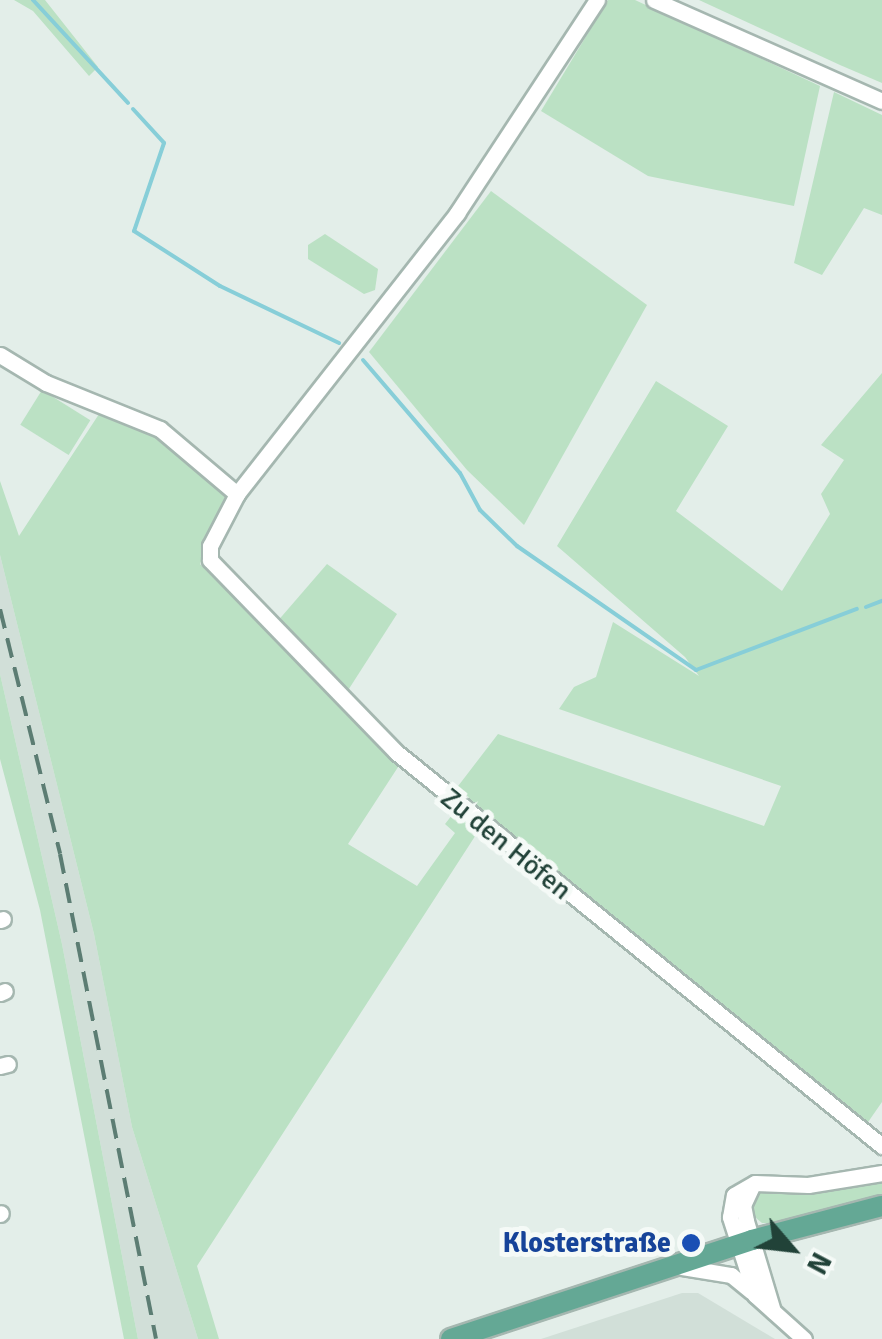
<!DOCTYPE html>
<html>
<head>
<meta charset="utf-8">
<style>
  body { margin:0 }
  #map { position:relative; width:882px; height:1339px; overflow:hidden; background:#e3eee9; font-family:Signika,sans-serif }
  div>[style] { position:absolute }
  .built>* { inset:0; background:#d1dfd8 }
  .green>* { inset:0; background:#bbe1c4; transform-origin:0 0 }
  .stream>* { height:4px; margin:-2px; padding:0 2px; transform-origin:2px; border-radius:2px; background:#87ced8 }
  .roads { filter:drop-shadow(2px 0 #a5b7b0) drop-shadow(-2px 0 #a5b7b0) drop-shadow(0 2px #a5b7b0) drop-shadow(0 -2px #a5b7b0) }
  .minor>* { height:15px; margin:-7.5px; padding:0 7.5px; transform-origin:7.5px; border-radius:7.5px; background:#fff }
  .major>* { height:20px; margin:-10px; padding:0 10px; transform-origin:10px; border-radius:10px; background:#64a895 }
  .rail>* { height:4px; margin-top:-2px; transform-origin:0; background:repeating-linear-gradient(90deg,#5c7d73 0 20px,transparent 0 30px) }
  .dots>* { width:28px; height:28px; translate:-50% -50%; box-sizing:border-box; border:5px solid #f5faf7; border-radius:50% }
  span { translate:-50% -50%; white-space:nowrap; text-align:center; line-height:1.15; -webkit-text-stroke:10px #f5faf7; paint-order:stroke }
  .street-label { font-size:28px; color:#214238 }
  .transit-label { font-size:28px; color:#164399; font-weight:700 }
  .right { translate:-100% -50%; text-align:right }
  .north { position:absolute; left:742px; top:1199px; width:100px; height:100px; -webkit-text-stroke:8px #f5faf7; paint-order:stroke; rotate:118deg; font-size:28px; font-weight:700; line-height:40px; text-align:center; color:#214238 }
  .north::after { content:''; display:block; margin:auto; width:35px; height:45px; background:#214238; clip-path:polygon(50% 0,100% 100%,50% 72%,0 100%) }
</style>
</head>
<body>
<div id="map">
  <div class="built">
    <i style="clip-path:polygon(0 555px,94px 934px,132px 1127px,198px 1339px,138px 1339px,62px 944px,0 674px)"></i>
    <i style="clip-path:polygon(682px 1293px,698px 1293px,775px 1339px,541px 1339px)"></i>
  </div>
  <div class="green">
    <i style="clip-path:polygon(14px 0,45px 0,98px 67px,89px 76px,33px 11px)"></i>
    <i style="clip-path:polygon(608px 0,635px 0,820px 86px,794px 206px,648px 176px,541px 111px)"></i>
    <i style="clip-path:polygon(699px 0,882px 0,882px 83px,840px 65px)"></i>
    <i style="clip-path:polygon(834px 92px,882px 115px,882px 215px,864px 208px,822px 275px,794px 263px)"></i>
    <i style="clip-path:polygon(491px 191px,647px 305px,524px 525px,467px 470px,369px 352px)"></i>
    <i style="clip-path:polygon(325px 234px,378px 269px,375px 290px,364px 294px,308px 259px,308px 245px)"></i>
    <i style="clip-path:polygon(882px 373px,882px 1102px,866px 1125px,452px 794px,498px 734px,764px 826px,781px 786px,559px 709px,574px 687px,596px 677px,613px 622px,699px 676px,685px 657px,557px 546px,656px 381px,728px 426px,676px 511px,782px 591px,830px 514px,821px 494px,844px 460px,821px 445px)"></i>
    <i style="left:42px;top:390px;width:57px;height:41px;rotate:32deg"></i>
    <i style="clip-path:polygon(101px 411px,171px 445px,226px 496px,200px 564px,400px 764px,348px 844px,417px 886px,455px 833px,445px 824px,456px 810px,481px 827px,197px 1266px,219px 1339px,198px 1339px,132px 1127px,94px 934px,0 555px,0 481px,19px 536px)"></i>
    <i style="clip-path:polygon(327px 564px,397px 614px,345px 695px,276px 623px)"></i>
    <i style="clip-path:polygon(0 674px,62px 944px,138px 1339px,124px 1339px,40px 910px,0 759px)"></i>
    <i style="clip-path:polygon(882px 1179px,882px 1196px,775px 1223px,762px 1223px,750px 1213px,749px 1202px,762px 1188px)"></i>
  </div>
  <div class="stream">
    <i style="left:33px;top:0;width:140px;rotate:47.3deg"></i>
    <i style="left:133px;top:109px;width:46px;rotate:47.6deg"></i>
    <i style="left:164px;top:143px;width:93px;rotate:108.8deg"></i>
    <i style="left:134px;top:231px;width:102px;rotate:32.6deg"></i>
    <i style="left:220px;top:286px;width:132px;rotate:25.6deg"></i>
    <i style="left:363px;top:360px;width:149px;rotate:49.4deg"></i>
    <i style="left:460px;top:473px;width:42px;rotate:61.6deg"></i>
    <i style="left:480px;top:510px;width:52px;rotate:44.2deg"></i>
    <i style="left:517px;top:546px;width:218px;rotate:34.7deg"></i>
    <i style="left:696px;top:670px;width:172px;rotate:-20.8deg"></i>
    <i style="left:866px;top:607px;width:17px;rotate:-21deg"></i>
  </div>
  <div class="roads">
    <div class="minor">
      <i style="left:654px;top:0;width:249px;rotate:23.9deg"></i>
      <i style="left:0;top:355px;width:54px;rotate:31.3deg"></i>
      <i style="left:46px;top:383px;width:123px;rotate:22deg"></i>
      <i style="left:160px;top:429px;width:101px;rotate:40.2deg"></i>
      <i style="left:237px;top:494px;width:59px;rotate:117.4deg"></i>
      <i style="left:210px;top:546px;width:14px;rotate:90deg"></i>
      <i style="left:210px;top:560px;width:267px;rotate:45.9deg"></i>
      <i style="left:396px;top:752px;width:626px;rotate:39.03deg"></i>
      <i style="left:237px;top:494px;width:357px;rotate:-51.9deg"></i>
      <i style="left:457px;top:213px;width:255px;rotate:-56.7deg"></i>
      <i style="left:0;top:920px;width:3px;rotate:-18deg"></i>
      <i style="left:0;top:993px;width:5px;rotate:-22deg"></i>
      <i style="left:0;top:1066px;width:8px;rotate:-14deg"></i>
      <i style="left:752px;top:1186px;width:21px;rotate:115deg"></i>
      <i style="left:743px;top:1205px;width:16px;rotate:79deg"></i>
      <i style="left:746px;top:1221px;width:94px;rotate:73.3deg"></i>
      <i style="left:0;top:1214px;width:1px;rotate:-45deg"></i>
      <i style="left:682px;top:1267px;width:50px;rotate:9.3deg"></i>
      <i style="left:731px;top:1275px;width:26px;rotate:39deg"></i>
      <i style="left:804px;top:1339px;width:66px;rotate:-138.1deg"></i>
      <i style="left:755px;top:1295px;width:82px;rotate:-107.8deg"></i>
      <i style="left:730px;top:1217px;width:22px;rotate:-80deg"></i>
      <i style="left:734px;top:1195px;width:24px;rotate:-30deg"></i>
      <i style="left:755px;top:1183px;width:53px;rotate:2.2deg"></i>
      <i style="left:808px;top:1185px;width:75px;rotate:-9.2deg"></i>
    </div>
    <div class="major">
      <i style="left:451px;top:1339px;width:317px;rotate:-18.2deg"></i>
      <i style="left:752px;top:1240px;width:134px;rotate:-14.7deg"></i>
    </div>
  </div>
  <div class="rail">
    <i style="left:0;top:609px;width:252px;rotate:76.2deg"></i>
    <i style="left:60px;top:854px;width:494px;rotate:78.8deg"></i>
  </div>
  <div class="dots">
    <i style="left:691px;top:1243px;background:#1a4fb4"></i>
  </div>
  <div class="street-label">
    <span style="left:506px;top:844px;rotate:39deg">Zu den Höfen</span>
  </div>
  <div class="transit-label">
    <span class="right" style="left:671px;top:1243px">Klosterstraße</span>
  </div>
  <div class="north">N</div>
</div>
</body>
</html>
